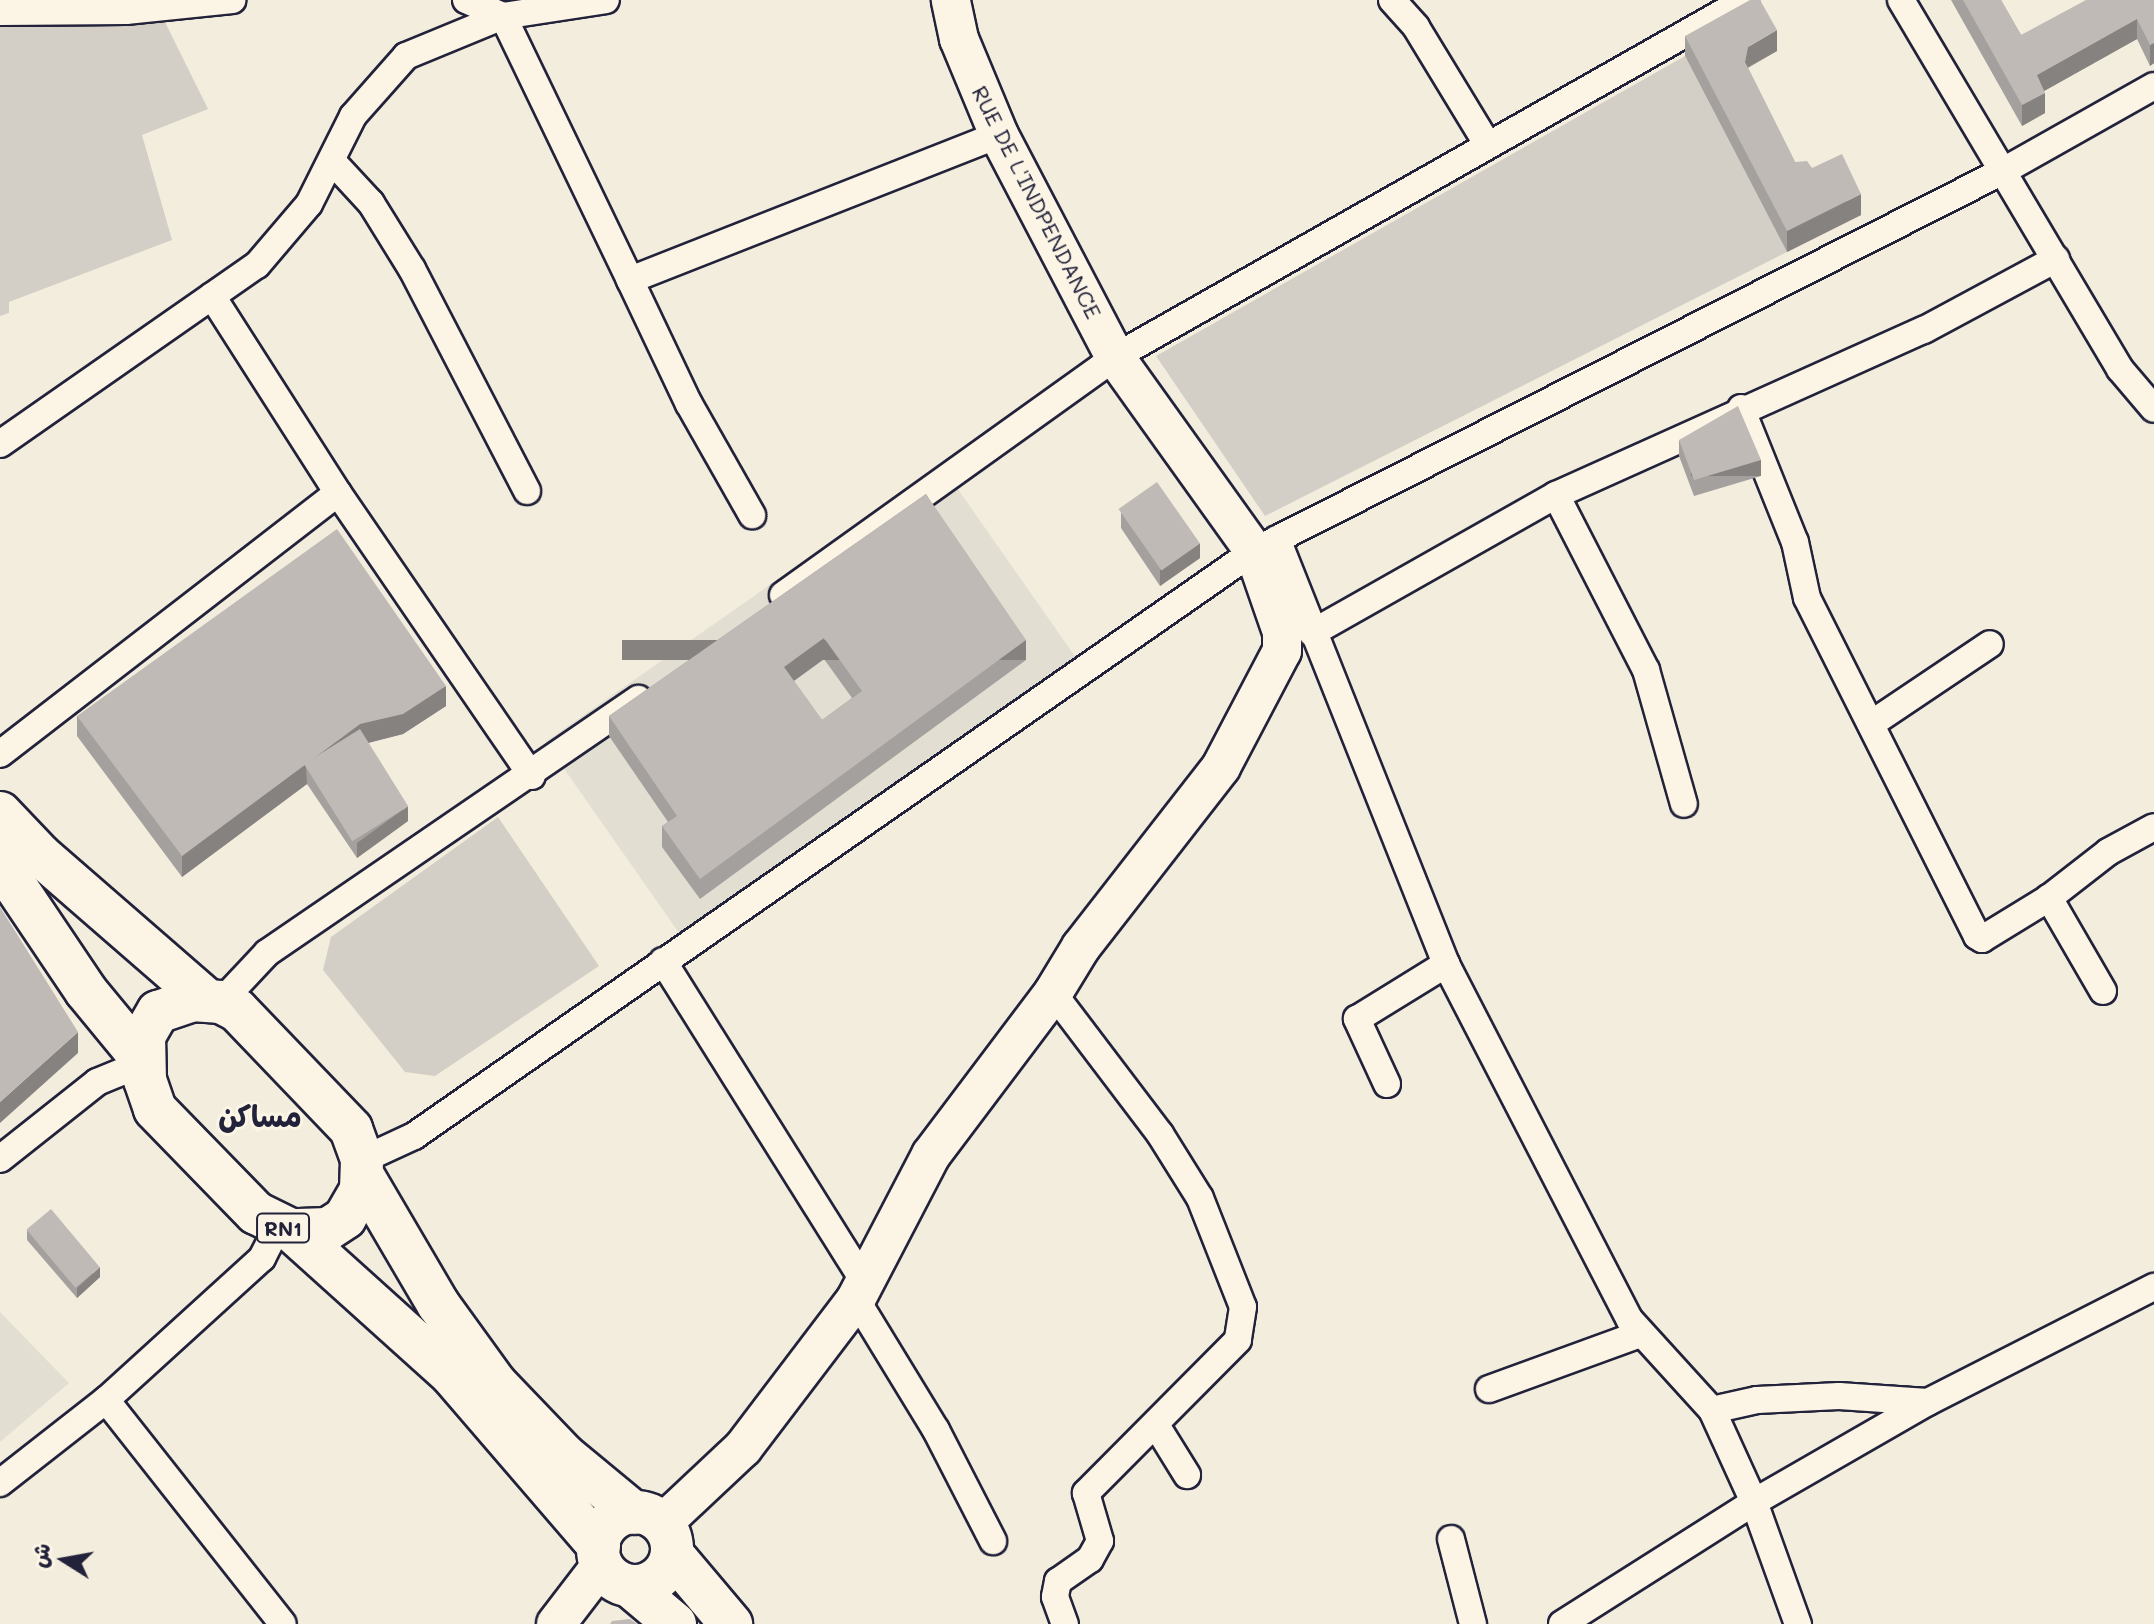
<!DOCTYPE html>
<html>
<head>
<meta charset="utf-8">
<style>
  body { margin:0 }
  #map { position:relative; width:2154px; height:1624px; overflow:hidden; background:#f3edde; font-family:Mali,"Playpen Sans Arabic",sans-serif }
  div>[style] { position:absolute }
  .built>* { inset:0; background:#e3ded2; transform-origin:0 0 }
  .green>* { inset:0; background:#d4cfc6 }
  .roads { filter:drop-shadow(2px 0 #22223b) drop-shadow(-2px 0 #22223b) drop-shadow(0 2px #22223b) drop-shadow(0 -2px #22223b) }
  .street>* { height:26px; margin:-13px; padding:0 13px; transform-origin:13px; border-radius:13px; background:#fcf5e5 }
  .secondary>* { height:38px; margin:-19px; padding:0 19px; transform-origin:19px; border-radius:19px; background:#fcf5e5 }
  .primary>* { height:42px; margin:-21px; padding:0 21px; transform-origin:21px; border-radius:21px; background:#fcf5e5 }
  .primary>.ring { margin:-21px; padding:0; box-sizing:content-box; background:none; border:42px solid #fcf5e5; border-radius:50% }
  .wall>* { inset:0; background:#a4a09d }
  .shaded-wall>* { inset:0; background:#86827f; transform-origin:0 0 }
  .building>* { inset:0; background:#bfbab6; transform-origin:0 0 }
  span { translate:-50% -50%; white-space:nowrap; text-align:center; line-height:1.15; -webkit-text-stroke:6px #fcf5e5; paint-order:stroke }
  .shield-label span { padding:2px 6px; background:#fcf5e5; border:2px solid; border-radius:6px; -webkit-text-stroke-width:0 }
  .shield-label { font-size:20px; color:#22223b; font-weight:700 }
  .street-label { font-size:22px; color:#22223b }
  .district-label { font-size:30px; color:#22223b; font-weight:700 }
  .north { position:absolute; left:24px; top:1520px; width:80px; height:80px; -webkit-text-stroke:6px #fcf5e5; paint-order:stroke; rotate:281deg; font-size:22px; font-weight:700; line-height:32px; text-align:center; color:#22223b }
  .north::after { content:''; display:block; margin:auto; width:28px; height:36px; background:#22223b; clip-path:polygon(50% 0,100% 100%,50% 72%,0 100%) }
</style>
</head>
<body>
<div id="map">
  <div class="built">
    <i style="left:941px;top:465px;width:264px;height:483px;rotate:55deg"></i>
    <i style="clip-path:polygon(0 1312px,69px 1383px,0 1442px)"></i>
  </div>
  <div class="green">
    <i style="clip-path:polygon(161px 14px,208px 109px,142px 135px,172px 240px,9px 302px,9px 313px,0 316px,0 20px)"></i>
    <i style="clip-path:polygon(1685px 56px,1787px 252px,1265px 516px,1156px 356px)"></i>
    <i style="clip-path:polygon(498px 817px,599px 966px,435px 1076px,405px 1072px,323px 970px,331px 937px)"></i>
  </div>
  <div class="roads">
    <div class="street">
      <i style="left:466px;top:0;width:40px;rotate:23.4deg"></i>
      <i style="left:503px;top:16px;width:104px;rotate:-8.8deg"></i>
      <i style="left:1392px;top:0;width:36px;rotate:48deg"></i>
      <i style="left:1416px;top:27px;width:135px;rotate:58.7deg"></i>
      <i style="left:1901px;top:0;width:429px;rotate:59.3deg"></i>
      <i style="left:2120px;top:369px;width:52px;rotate:49.6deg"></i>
      <i style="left:0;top:12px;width:126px;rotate:-0.5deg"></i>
      <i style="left:126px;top:11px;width:107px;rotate:-5.9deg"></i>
      <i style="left:333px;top:162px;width:56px;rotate:47.2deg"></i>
      <i style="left:371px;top:203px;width:78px;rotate:58.2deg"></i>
      <i style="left:412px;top:269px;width:250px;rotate:62.6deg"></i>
      <i style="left:630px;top:280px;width:137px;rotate:64.6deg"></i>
      <i style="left:689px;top:404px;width:128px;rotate:60.4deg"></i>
      <i style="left:212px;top:296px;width:234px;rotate:57.4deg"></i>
      <i style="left:338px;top:493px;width:343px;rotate:55.6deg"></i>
      <i style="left:1741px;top:408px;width:144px;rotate:68.1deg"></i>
      <i style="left:1795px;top:542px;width:57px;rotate:77.9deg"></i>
      <i style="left:1807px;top:598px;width:378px;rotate:63.3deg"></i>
      <i style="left:1977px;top:936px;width:6px;rotate:31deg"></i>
      <i style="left:1982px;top:939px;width:79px;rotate:-31.5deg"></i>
      <i style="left:0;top:444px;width:313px;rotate:-34.9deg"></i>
      <i style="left:257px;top:265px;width:80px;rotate:-49.6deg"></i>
      <i style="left:309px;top:204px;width:98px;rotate:-63.4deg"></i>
      <i style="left:353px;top:116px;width:80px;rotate:-48.5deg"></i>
      <i style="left:406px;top:56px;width:105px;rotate:-22.4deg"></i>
      <i style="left:503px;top:16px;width:293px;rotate:64.3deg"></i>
      <i style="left:630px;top:280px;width:396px;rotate:-21.5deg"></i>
      <i style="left:1556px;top:495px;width:197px;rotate:62.8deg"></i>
      <i style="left:1646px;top:670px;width:139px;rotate:74.2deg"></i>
      <i style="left:1277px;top:539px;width:457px;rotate:68.3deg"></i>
      <i style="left:1446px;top:964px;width:401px;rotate:62.7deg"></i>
      <i style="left:1630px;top:1320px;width:122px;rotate:47.7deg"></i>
      <i style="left:1712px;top:1410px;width:101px;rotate:65.5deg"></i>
      <i style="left:1754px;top:1502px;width:130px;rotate:70.2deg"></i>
      <i style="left:783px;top:595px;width:408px;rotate:-35.6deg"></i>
      <i style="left:1115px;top:357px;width:724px;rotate:-29.54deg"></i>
      <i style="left:1312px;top:633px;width:280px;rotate:-29.5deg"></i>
      <i style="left:1556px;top:495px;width:403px;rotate:-24.2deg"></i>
      <i style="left:1924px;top:330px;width:150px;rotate:-28.3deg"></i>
      <i style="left:1871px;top:724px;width:143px;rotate:-33.9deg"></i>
      <i style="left:0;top:754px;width:427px;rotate:-37.7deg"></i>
      <i style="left:663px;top:961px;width:382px;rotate:57.9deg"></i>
      <i style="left:2103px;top:991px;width:108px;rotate:-120.1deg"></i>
      <i style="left:2049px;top:898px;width:75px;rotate:-37.9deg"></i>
      <i style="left:2108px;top:852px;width:52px;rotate:-28.5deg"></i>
      <i style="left:1053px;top:993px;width:177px;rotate:52.8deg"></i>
      <i style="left:1160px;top:1134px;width:75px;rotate:58deg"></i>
      <i style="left:1200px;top:1198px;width:117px;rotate:68.5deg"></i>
      <i style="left:1243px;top:1307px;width:33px;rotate:99deg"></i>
      <i style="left:1238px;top:1340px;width:216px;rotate:134.8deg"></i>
      <i style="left:1086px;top:1493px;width:50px;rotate:73.7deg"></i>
      <i style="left:1100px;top:1541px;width:21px;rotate:119deg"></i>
      <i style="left:1090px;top:1559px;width:39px;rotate:145deg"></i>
      <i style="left:1058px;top:1581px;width:16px;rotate:101deg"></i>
      <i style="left:1055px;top:1597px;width:29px;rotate:70deg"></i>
      <i style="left:221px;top:1002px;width:67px;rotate:-46.8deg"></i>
      <i style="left:267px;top:953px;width:450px;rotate:-34.4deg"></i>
      <i style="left:1387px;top:1084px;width:72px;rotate:-114.8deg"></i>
      <i style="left:1357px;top:1019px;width:105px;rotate:-31.7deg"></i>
      <i style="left:0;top:1159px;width:124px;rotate:-38.4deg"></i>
      <i style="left:97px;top:1082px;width:50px;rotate:-22.4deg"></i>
      <i style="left:362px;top:1160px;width:57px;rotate:-24.8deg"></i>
      <i style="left:414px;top:1136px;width:1024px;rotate:-34.85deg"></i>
      <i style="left:1254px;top:551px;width:842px;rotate:-26.9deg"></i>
      <i style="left:2005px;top:170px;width:171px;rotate:-29.4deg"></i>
      <i style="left:856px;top:1299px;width:153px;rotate:58.6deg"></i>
      <i style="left:936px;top:1430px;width:125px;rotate:62.8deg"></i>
      <i style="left:1489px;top:1389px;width:161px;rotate:-20deg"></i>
      <i style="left:106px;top:1400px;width:285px;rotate:51.7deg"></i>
      <i style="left:1712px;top:1410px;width:46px;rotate:-12.5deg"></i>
      <i style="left:1757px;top:1400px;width:82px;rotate:-2.8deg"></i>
      <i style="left:1839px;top:1396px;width:89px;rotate:3.9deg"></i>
      <i style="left:1156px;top:1425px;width:59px;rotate:58.2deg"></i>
      <i style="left:0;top:1483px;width:135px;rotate:-38.1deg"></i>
      <i style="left:106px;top:1400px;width:211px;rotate:-42.3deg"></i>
      <i style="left:262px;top:1258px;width:36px;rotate:-63deg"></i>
      <i style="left:1451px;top:1539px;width:88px;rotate:75.5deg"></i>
      <i style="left:1562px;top:1624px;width:227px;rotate:-32.4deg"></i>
      <i style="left:1754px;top:1502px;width:201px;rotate:-29.9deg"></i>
      <i style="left:1928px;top:1402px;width:254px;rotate:-27deg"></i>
    </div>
    <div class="secondary">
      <i style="left:662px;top:1524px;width:111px;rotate:-43.2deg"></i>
      <i style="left:743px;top:1448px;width:187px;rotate:-52.8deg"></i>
      <i style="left:856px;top:1299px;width:162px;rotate:-62.5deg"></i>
      <i style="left:931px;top:1155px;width:203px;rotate:-53deg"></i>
      <i style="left:1053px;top:993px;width:54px;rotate:-58.7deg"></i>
      <i style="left:1081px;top:947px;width:228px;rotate:-52.1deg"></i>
      <i style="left:1221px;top:767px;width:131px;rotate:-62.3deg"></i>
      <i style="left:1282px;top:651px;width:19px;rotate:-90deg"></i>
      <i style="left:1282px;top:632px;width:86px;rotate:-109.1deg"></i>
      <i style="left:1254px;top:551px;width:239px;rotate:-125.6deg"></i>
      <i style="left:1115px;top:357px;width:250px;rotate:-117.6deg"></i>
      <i style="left:999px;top:135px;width:104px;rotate:-112.6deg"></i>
      <i style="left:959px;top:39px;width:40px;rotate:-102deg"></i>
      <i style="left:556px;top:1624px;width:76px;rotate:-52.5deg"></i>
    </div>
    <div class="primary">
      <i style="left:0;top:813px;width:58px;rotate:46.4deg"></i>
      <i style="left:40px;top:855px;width:221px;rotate:41deg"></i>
      <i style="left:0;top:863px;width:154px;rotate:56.1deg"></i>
      <i style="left:86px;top:991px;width:88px;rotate:50.5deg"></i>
      <i style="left:192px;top:1000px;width:29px;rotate:4deg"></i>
      <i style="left:221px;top:1002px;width:18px;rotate:27deg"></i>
      <i style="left:237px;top:1010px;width:165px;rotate:46.2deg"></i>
      <i style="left:351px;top:1129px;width:33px;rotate:70deg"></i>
      <i style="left:362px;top:1160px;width:30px;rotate:92deg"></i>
      <i style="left:361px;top:1190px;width:32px;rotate:120deg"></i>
      <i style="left:345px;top:1218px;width:20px;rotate:147deg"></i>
      <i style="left:328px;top:1229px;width:37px;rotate:178deg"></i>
      <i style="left:291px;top:1230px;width:39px;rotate:-154deg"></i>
      <i style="left:256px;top:1213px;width:145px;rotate:-134.2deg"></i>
      <i style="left:155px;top:1109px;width:31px;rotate:-109deg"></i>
      <i style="left:145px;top:1080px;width:44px;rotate:-91.3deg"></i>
      <i style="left:144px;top:1036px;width:28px;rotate:-60deg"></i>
      <i style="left:158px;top:1012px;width:36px;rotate:-19deg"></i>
      <i style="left:363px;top:1176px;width:148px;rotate:59.6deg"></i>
      <i style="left:438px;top:1304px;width:99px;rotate:54.1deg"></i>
      <i style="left:496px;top:1384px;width:98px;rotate:46.2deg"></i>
      <i style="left:564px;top:1455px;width:91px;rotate:39.6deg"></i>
      <i style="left:291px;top:1230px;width:215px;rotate:42deg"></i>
      <i style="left:451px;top:1374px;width:227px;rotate:49.3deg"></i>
      <i class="ring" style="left:598px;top:1512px;width:32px;height:32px"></i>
      <i style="left:672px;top:1554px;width:92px;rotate:49.9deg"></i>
      <i style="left:630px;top:1586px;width:59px;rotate:40.2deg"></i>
    </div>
  </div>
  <div class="wall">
    <i style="clip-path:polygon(1951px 0,2001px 0,2021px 35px,2154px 0,2154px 63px,2150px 66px,2137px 39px,2044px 91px,2045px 113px,2022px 126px)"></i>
    <i style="clip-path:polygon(1685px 36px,1777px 51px,1748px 68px,1795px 162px,1812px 168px,1861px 215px,1787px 252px,1685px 56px)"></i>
    <i style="clip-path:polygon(1679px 440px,1761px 476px,1694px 496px,1679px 456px)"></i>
    <i style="clip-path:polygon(evenodd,926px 494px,1026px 660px,700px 899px,662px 847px,662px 826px,668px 822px,609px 736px,609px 716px,926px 494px,824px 659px,852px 698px,822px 720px,794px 681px,824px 659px)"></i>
    <i style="clip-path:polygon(1121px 512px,1200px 558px,1160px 586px,1121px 528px)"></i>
    <i style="clip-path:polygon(446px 706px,403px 734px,368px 743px,408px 821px,357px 858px,307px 784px,182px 877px,77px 736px,77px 716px)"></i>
    <i style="clip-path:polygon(27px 1230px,100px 1277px,77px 1298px,27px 1240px)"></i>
  </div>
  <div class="shaded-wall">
    <i style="clip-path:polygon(2137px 19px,2137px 39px,2037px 95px,2037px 75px)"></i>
    <i style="clip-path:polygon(1777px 30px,1777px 51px,1748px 67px,1745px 83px,1745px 62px,1748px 47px)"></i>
    <i style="clip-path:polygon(2154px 43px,2154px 63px,2150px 66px,2150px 45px)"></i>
    <i style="clip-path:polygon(2045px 93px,2045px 113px,2022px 126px,2022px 105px)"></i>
    <i style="clip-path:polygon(1861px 194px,1861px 215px,1787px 252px,1787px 231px)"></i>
    <i style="left:1761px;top:460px;width:16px;height:70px;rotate:90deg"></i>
    <i style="clip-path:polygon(1200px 543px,1200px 558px,1160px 586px,1160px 570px)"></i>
    <i style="clip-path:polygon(824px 638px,824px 659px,784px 688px,784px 667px)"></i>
    <i style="left:1026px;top:640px;width:20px;height:404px;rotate:90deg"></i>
    <i style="clip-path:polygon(446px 686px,446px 706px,403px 734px,360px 745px,306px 767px,307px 784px,182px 877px,182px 856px,360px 724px)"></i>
    <i style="clip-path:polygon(408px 806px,408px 821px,357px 858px,357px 843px)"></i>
    <i style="clip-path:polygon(78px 1032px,78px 1053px,0 1123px,0 1102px)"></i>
    <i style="clip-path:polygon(100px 1267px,100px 1277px,77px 1298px,77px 1288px)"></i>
  </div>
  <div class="building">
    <i style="clip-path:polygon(1750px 0,1760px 0,1777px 30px,1748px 47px,1745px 62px,1795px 162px,1807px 161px,1812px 168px,1842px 154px,1861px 194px,1787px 231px,1685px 36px)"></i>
    <i style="clip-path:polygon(1963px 0,2001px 0,2021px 35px,2086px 0,2154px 0,2154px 43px,2150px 45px,2137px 19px,2037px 75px,2045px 93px,2022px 105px)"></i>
    <i style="clip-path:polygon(1738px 406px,1761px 460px,1694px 480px,1679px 440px)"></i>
    <i style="left:1157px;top:482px;width:75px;height:47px;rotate:55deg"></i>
    <i style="clip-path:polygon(evenodd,926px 494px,1026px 640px,700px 879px,662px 826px,677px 816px,609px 716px,926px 494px,824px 638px,862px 691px,822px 720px,784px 667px,824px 638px)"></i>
    <i style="clip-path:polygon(337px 529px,446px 686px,403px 714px,360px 724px,182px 856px,77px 716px)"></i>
    <i style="left:360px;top:729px;width:91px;height:66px;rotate:58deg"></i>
    <i style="clip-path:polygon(0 907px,78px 1032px,0 1102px)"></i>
    <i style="left:51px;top:1209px;width:76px;height:32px;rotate:50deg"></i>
    <i style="clip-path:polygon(630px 1619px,637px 1624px,610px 1624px,612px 1621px)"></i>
  </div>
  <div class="shield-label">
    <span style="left:283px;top:1228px">RN1</span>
  </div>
  <div class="street-label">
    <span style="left:1037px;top:202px;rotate:63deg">RUE DE L'INDPENDANCE</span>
  </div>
  <div class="district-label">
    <span style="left:260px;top:1115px">مساكن</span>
  </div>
  <div class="north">ش</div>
</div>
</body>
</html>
